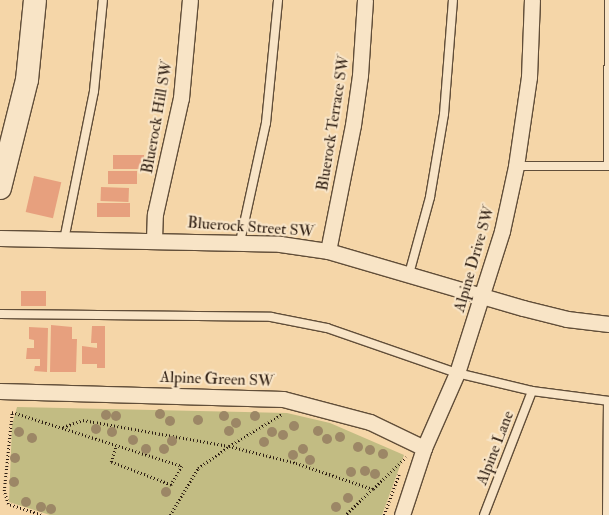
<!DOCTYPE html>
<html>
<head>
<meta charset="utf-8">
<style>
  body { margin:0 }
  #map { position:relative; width:609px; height:515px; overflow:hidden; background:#f5d6a8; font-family:"IM FELL Double Pica",serif }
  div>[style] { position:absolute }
  .green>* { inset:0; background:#c2bc83 }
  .building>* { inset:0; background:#e7a07e; transform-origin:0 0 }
  .path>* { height:2.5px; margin-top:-1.25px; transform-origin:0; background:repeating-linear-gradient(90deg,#302014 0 1px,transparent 0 3.5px) }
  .roads { filter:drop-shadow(1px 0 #614e39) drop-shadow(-1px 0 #614e39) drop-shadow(0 1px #614e39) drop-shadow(0 -1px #614e39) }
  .lane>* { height:8px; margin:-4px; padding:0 4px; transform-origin:4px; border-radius:4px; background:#f8e4c6 }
  .street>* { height:15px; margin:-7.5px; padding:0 7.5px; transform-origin:7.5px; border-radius:7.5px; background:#f8e4c6 }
  .secondary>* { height:22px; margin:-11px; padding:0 11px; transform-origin:11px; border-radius:11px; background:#f8e4c6 }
  .trees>* { width:10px; height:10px; margin:-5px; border-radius:50%; background:#9c8766 }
  span { translate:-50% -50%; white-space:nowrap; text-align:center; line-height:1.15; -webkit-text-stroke:4.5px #f8e4c6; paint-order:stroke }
  .street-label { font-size:16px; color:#302014 }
</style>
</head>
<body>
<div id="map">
  <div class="green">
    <i style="clip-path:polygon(17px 407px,287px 413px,330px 423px,404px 455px,382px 515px,50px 515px,9px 502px,12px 425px)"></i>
  </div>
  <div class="building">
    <i style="left:113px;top:155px;width:31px;height:14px"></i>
    <i style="left:108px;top:171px;width:29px;height:13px"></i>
    <i style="left:34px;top:176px;width:28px;height:37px;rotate:13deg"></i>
    <i style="left:101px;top:187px;width:28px;height:14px;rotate:2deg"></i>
    <i style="left:97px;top:203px;width:33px;height:14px"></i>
    <i style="left:21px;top:291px;width:25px;height:15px"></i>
    <i style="clip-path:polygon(51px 325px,72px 327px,72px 339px,77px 339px,76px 372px,50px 372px)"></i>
    <i style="clip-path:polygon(92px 326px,105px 326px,105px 368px,97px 368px,97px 364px,82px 364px,82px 346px,97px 348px,97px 343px,91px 343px)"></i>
    <i style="clip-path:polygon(29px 327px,48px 328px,47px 372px,34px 371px,35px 366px,40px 366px,40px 359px,26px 359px,27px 348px,34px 348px,34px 340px,29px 339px)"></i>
  </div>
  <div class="path">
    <i style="left:63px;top:427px;width:21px;rotate:-19deg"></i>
    <i style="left:83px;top:420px;width:148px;rotate:10.1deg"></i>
    <i style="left:229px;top:446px;width:62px;rotate:-31.1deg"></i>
    <i style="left:373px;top:489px;width:46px;rotate:-44.1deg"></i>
    <i style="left:41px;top:515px;width:35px;rotate:-162deg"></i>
    <i style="left:8px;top:504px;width:14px;rotate:-107deg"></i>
    <i style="left:4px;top:491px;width:79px;rotate:-84.2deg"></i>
    <i style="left:12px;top:412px;width:178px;rotate:17.6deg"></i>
    <i style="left:182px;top:466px;width:22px;rotate:120deg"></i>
    <i style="left:171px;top:485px;width:64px;rotate:-159deg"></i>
    <i style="left:111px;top:462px;width:17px;rotate:-73deg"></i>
    <i style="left:170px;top:515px;width:55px;rotate:-59.2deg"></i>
    <i style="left:198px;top:468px;width:38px;rotate:-35deg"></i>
    <i style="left:229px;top:446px;width:69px;rotate:14.2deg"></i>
    <i style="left:296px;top:463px;width:81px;rotate:18.7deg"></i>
    <i style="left:373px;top:489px;width:37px;rotate:136deg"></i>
    <i style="left:384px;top:515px;width:44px;rotate:-69.9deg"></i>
  </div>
  <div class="roads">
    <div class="lane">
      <i style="left:516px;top:166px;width:93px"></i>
      <i style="left:608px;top:166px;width:166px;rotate:-89.7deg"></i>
      <i style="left:64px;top:240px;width:152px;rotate:-78.6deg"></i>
      <i style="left:94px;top:91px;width:91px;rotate:-84.4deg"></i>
      <i style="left:240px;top:242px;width:122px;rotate:-77.7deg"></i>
      <i style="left:266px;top:123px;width:124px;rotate:-84.4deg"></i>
      <i style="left:409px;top:274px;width:80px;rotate:-74.7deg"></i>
      <i style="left:430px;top:197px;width:84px;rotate:-80.4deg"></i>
      <i style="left:444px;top:114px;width:114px;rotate:-85.5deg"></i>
      <i style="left:0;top:314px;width:271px;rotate:0.6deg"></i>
      <i style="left:271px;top:317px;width:57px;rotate:11.1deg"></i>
      <i style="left:327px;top:328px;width:138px;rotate:19.1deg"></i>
      <i style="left:457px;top:373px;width:77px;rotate:13.5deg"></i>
      <i style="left:532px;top:391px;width:78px;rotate:7.4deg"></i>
      <i style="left:484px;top:515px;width:133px;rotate:-68.8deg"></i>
      <i style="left:607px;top:515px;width:114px;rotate:-89.5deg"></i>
    </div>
    <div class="street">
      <i style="left:0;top:238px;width:280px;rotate:1.2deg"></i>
      <i style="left:280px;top:244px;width:49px;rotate:8.3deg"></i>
      <i style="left:328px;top:251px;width:203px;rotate:16.3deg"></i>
      <i style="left:523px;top:308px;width:45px;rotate:14deg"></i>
      <i style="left:567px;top:319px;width:42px;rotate:6.8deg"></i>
      <i style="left:154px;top:239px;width:25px;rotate:-88deg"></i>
      <i style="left:155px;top:214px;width:119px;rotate:-77.4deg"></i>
      <i style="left:181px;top:98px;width:98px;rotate:-84.8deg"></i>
      <i style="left:328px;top:251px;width:128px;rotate:-78.8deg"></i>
      <i style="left:353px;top:125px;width:50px;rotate:-82deg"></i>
      <i style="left:360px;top:75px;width:75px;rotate:-86.2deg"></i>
      <i style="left:0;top:391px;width:283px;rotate:1.6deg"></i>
      <i style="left:283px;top:399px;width:90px;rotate:14.8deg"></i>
      <i style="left:370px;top:422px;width:60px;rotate:25.7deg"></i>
      <i style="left:402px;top:515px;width:71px;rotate:-71.8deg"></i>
      <i style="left:424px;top:448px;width:82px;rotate:-66.3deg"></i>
      <i style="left:457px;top:373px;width:149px;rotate:-72.4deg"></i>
      <i style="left:502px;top:231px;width:66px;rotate:-77.8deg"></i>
      <i style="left:516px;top:166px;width:90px;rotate:-81.7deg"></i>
      <i style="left:529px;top:77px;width:77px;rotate:-87.8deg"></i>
    </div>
    <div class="secondary">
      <i style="left:0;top:188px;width:111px;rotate:-76deg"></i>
      <i style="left:27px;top:80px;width:80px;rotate:-84.3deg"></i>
    </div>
  </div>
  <div class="trees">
    <i style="left:160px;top:414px"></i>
    <i style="left:106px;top:415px"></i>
    <i style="left:116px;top:416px"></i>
    <i style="left:224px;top:416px"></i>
    <i style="left:255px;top:416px"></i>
    <i style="left:198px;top:420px"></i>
    <i style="left:170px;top:421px"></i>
    <i style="left:236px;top:423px"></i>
    <i style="left:294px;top:426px"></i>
    <i style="left:96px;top:429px"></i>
    <i style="left:229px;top:431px"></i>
    <i style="left:318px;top:431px"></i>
    <i style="left:19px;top:432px"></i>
    <i style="left:112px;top:432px"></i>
    <i style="left:272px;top:432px"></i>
    <i style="left:283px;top:435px"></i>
    <i style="left:340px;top:437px"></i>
    <i style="left:32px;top:438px"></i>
    <i style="left:327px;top:439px"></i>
    <i style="left:133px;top:440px"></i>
    <i style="left:172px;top:441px"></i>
    <i style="left:264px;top:442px"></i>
    <i style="left:358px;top:447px"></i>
    <i style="left:146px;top:449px"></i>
    <i style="left:164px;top:449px"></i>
    <i style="left:303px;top:449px"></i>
    <i style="left:370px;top:450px"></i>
    <i style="left:383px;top:454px"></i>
    <i style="left:293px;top:455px"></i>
    <i style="left:15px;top:458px"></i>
    <i style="left:310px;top:460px"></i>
    <i style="left:365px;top:471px"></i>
    <i style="left:351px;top:472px"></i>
    <i style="left:375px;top:474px"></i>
    <i style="left:14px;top:482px"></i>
    <i style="left:166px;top:492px"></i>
    <i style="left:348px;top:498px"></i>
    <i style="left:26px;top:502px"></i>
    <i style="left:41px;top:507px"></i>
    <i style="left:336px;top:507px"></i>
    <i style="left:51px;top:509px"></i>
  </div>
  <div class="street-label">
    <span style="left:157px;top:117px;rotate:-80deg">Bluerock Hill SW</span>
    <span style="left:333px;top:123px;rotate:-81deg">Bluerock Terrace SW</span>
    <span style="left:251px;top:227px;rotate:4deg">Bluerock Street SW</span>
    <span style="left:474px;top:259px;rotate:-74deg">Alpine Drive SW</span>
    <span style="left:217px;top:379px;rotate:2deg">Alpine Green SW</span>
    <span style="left:495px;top:448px;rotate:-69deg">Alpine Lane</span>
  </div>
</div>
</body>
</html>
